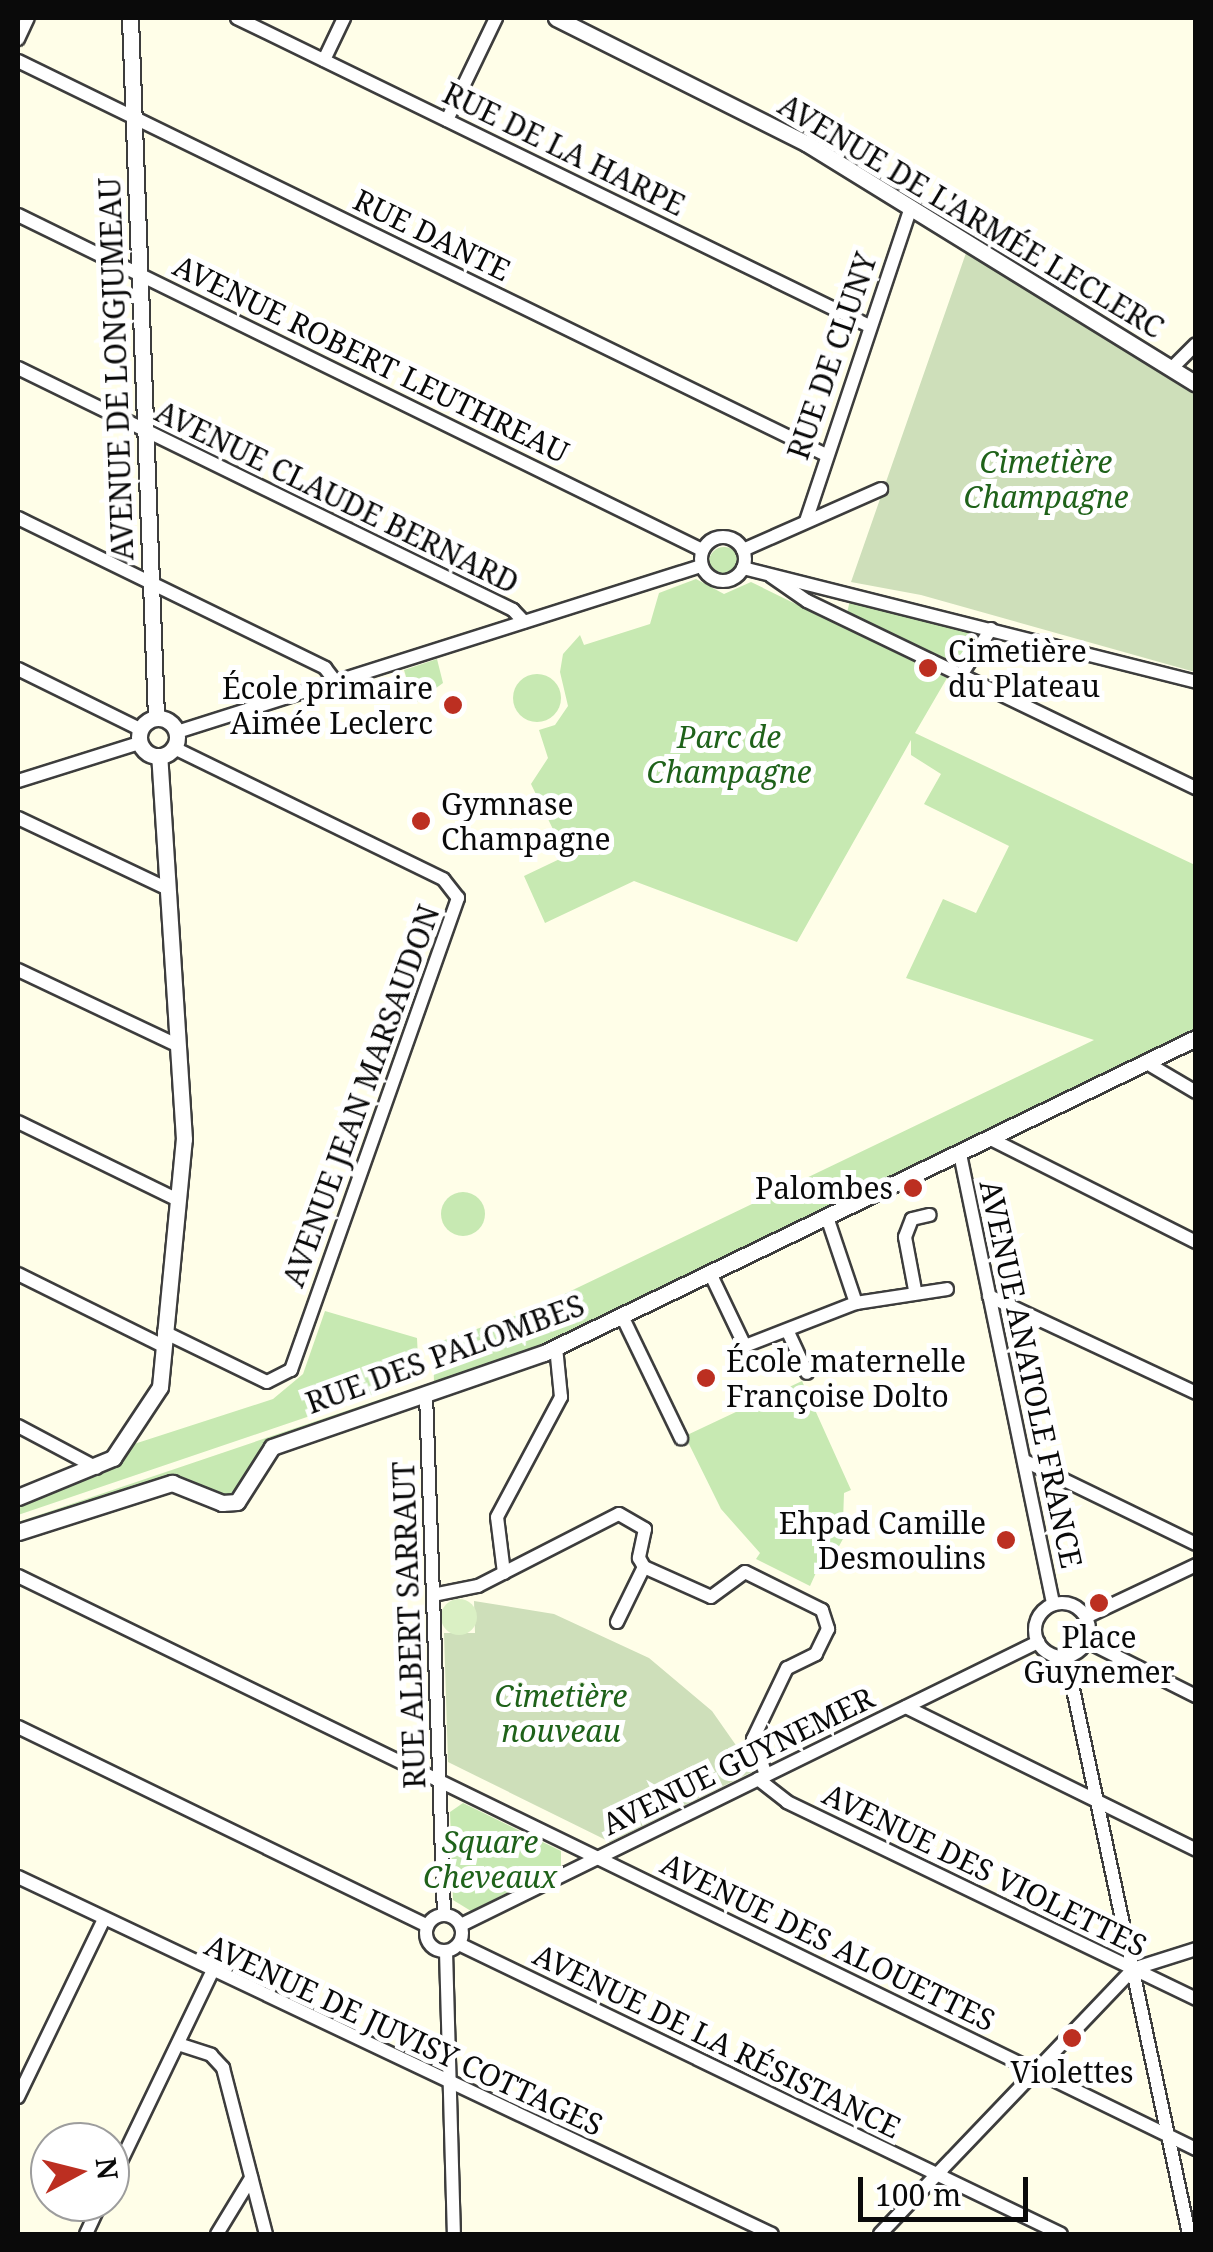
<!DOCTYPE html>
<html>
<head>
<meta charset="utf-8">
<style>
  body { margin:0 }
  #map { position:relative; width:1213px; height:2252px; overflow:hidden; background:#fffee8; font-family:"Noto Serif",serif }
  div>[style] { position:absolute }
  .green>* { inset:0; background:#c7e9b2 }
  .round { border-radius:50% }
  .cemetery>* { inset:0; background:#cedfba }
  .pitch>* { inset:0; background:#daf0c4 }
  .roads { filter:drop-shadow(2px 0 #3d3d3d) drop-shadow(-2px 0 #3d3d3d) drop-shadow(0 2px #3d3d3d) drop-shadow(0 -2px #3d3d3d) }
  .minor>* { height:12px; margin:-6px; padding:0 6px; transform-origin:6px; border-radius:6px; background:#fff }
  .minor>.ring { margin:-6px; padding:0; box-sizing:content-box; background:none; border:12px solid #fff; border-radius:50% }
  .tertiary>* { height:15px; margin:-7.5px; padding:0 7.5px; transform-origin:7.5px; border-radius:7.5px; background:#fff }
  .tertiary>.ring { margin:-7.5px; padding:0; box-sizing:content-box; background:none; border:15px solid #fff; border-radius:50% }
  .dots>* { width:28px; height:28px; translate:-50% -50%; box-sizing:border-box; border:5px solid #fff; border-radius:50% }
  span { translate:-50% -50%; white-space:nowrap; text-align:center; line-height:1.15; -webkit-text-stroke:10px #fff; paint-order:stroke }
  .street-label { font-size:30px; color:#0a0a0a }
  .park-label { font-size:30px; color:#1f621a; font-style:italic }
  .poi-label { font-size:30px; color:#0a0a0a }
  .left { translate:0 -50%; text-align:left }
  .right { translate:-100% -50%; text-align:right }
  .frame { position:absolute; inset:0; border:20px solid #0a0a0a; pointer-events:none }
  .north { position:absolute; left:30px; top:2122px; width:100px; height:100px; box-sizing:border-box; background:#fff; border:2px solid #9d9d9d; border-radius:50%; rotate:83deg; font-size:28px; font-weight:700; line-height:40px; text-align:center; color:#0a0a0a }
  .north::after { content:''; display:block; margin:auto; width:35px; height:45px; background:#bc2f21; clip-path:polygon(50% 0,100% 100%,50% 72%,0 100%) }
  .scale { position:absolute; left:858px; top:2177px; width:170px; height:45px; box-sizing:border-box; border:5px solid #0a0a0a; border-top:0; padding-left:12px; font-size:30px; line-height:35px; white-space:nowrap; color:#0a0a0a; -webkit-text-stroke:8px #fff; paint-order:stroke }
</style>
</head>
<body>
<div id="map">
  <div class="green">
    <i class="round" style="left:709px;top:547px;width:30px;height:30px"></i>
    <i style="clip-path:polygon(696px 579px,724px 594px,751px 582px,947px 678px,915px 733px,1195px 865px,1195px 1033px,555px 1343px,434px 1383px,433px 1344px,529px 1311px,1094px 1040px,906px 978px,943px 899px,976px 913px,1009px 846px,924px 804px,941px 774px,911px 755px,911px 740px,797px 942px,634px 881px,545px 923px,524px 876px,566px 856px,531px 784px,548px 758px,539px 730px,555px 725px,568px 706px,560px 672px,563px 654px,580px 635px,584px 645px,650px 624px,659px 593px)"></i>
    <i style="clip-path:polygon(850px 600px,970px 633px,970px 643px,954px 663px,847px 613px)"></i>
    <i style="clip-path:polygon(437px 659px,443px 683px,414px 704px,404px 670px)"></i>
    <i class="round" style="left:513px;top:674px;width:48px;height:48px"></i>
    <i class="round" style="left:441px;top:1192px;width:44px;height:44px"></i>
    <i style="clip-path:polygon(325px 1311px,417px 1338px,419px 1379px,18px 1515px,18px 1503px,97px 1475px,131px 1445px,273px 1399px,303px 1374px)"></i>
    <i style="clip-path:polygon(802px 1381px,851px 1490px,844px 1493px,843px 1522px,850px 1526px,826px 1570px,819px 1566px,810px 1586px,756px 1559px,760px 1553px,721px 1509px,685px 1436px)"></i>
    <i style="clip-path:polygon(399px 1393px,401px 1398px,267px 1444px,233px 1498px,170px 1478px,18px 1527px,18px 1522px)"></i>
    <i style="clip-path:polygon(463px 1803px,561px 1851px,561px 1866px,471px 1911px,453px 1900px,450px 1812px)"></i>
  </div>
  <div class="cemetery">
    <i style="clip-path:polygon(966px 253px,1195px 395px,1195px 672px,921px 595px,851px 582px)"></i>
    <i style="clip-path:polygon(474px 1601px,554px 1614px,649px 1658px,712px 1711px,754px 1771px,610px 1842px,448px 1762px,444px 1633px,475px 1633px)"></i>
  </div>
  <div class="pitch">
    <i class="round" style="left:441px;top:1599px;width:36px;height:36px"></i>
  </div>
  <div class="roads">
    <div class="minor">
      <i style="left:237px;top:18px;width:703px;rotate:25.98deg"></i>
      <i style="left:18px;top:39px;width:23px;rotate:-65deg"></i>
      <i style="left:324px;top:60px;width:47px;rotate:-64.5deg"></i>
      <i style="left:18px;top:61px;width:897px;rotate:25.99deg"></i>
      <i style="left:447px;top:120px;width:113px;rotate:-64.3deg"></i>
      <i style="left:18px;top:215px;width:762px;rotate:26.09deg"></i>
      <i style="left:18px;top:368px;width:551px;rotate:26.05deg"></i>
      <i style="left:513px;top:610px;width:16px;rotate:47deg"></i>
      <i style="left:1171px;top:369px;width:35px;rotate:-45deg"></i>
      <i style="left:18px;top:518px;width:342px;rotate:26deg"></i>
      <i style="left:325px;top:668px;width:16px;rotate:52deg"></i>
      <i style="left:806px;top:521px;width:330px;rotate:-71.5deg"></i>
      <i class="ring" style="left:701px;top:537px;width:32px;height:32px"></i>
      <i style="left:743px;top:550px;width:151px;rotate:-23.8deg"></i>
      <i style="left:743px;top:568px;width:467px;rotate:14.1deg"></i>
      <i style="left:771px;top:576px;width:44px;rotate:34.8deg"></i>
      <i style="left:807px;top:601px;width:432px;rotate:25.7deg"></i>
      <i style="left:18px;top:669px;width:136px;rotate:26.2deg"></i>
      <i style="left:961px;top:675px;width:55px;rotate:-56.9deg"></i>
      <i style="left:177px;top:732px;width:550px;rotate:-17.58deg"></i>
      <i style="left:18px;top:781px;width:127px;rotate:-17.4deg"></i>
      <i style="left:18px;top:818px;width:161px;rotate:25.3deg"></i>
      <i style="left:18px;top:970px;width:176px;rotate:25.3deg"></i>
      <i style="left:1145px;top:1062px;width:59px;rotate:30.5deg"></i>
      <i style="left:18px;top:1122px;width:178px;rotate:26deg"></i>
      <i style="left:989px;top:1138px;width:232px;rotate:26.7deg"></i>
      <i style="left:960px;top:1154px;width:460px;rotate:78.3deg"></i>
      <i style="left:827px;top:1217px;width:91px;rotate:71.4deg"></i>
      <i style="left:710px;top:1273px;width:81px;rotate:64.4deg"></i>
      <i style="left:745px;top:1346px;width:119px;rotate:-21.2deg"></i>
      <i style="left:856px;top:1303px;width:92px;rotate:-8.7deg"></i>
      <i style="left:18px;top:1274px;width:162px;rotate:26.4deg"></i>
      <i style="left:915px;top:1290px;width:54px;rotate:-100.7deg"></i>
      <i style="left:905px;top:1237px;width:19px;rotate:-69deg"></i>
      <i style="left:912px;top:1219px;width:18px;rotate:-13deg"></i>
      <i style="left:989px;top:1296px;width:229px;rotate:25.1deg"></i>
      <i style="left:622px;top:1316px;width:136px;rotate:64.2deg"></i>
      <i style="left:164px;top:1332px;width:114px;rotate:25.9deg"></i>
      <i style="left:267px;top:1382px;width:27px;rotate:-27deg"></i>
      <i style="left:291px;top:1370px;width:501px;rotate:-70.52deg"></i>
      <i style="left:458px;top:898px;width:24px;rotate:-128deg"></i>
      <i style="left:443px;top:879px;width:299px;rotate:-154deg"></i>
      <i style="left:788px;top:1332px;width:45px;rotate:65.1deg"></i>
      <i style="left:426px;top:1394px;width:521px;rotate:88.02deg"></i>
      <i style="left:18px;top:1426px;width:89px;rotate:28deg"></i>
      <i style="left:1025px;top:1461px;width:190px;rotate:25.9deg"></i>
      <i style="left:504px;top:1573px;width:56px;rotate:-97.1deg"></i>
      <i style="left:497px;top:1517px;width:136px;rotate:-61.9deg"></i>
      <i style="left:561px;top:1397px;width:50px;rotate:-95.7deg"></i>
      <i style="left:18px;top:1576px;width:1310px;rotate:25.94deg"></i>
      <i style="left:433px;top:1595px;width:46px;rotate:-11.3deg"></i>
      <i style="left:478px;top:1586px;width:158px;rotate:-27.1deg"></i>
      <i style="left:619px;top:1514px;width:30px;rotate:30deg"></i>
      <i style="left:645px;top:1529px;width:30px;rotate:102deg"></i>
      <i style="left:639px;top:1558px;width:10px;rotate:61deg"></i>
      <i style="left:644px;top:1567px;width:73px;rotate:24.1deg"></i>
      <i style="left:711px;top:1597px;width:42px;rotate:-36.3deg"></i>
      <i style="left:745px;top:1572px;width:86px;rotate:26.3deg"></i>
      <i style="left:822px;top:1610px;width:20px;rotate:72deg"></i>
      <i style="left:828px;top:1629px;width:28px;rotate:116deg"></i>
      <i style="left:816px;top:1654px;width:32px;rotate:154deg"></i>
      <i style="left:787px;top:1668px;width:79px;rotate:115.6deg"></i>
      <i style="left:753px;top:1739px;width:37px;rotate:70deg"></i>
      <i class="ring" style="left:1035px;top:1603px;width:42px;height:42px"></i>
      <i style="left:1086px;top:1617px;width:122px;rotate:-25.3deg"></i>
      <i style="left:617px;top:1622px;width:61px;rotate:-63.9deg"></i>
      <i style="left:1086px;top:1641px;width:123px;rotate:26.6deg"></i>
      <i style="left:1066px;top:1656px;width:591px;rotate:77.99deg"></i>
      <i style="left:906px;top:1707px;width:323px;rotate:26.2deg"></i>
      <i style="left:18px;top:1727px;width:455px;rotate:25.9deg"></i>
      <i style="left:758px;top:1779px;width:37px;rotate:38deg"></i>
      <i style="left:787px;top:1802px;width:454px;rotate:25.7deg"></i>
      <i style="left:18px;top:1877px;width:834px;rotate:25.34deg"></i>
      <i class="ring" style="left:426px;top:1915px;width:24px;height:24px"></i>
      <i style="left:461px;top:1925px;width:643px;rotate:-26.13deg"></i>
      <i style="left:459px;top:1944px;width:668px;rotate:25.72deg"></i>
      <i style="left:446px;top:1951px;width:283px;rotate:88.4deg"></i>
      <i style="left:178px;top:2044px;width:35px;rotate:18deg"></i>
      <i style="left:211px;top:2055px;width:18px;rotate:47deg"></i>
      <i style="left:223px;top:2068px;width:171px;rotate:75.5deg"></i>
      <i style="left:18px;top:2097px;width:198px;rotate:-64.2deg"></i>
      <i style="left:110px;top:2184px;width:235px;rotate:-64.3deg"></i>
      <i style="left:86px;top:2234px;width:35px;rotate:-65deg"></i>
      <i style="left:217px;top:2234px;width:66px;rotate:-58.7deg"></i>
      <i style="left:880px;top:2234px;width:366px;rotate:-46.3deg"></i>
      <i style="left:1133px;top:1969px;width:66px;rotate:-17.6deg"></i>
    </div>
    <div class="tertiary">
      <i style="left:130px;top:18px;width:700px;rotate:87.87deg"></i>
      <i style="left:556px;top:18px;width:280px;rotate:26.6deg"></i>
      <i style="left:806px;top:143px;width:458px;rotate:31.7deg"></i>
      <i class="ring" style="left:139px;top:718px;width:23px;height:23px"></i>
      <i style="left:18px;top:1497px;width:103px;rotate:-22.3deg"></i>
      <i style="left:113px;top:1458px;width:85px;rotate:-56.5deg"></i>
      <i style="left:160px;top:1387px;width:249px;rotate:-84.5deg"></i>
      <i style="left:184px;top:1139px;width:383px;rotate:-93.7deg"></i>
      <i style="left:18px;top:1532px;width:162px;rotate:-17.7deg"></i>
      <i style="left:172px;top:1483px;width:54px;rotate:21.8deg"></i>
      <i style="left:222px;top:1503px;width:15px;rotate:-4deg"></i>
      <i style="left:237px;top:1502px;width:65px;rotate:-57.5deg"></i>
      <i style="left:272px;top:1447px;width:288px;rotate:-19.1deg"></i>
      <i style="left:544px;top:1353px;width:724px;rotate:-25.79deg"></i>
    </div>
  </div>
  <div class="dots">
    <i style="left:928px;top:668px;background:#bc2f21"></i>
    <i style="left:453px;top:705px;background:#bc2f21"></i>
    <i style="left:421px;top:821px;background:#bc2f21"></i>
    <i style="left:913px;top:1188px;background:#bc2f21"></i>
    <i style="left:706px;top:1378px;background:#bc2f21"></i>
    <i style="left:1006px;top:1540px;background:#bc2f21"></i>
    <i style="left:1099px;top:1603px;background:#bc2f21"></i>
    <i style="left:1072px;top:2038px;background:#bc2f21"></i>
  </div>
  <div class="street-label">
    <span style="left:564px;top:149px;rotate:26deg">RUE DE LA HARPE</span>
    <span style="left:971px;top:216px;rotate:31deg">AVENUE DE L'ARMÉE LECLERC</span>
    <span style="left:432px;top:235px;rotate:26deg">RUE DANTE</span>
    <span style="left:832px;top:356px;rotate:-71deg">RUE DE CLUNY</span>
    <span style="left:371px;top:359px;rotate:26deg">AVENUE ROBERT LEUTHREAU</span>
    <span style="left:116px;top:369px;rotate:-92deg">AVENUE DE LONGJUMEAU</span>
    <span style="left:337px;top:497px;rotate:26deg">AVENUE CLAUDE BERNARD</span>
    <span style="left:361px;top:1096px;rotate:-70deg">AVENUE JEAN MARSAUDON</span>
    <span style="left:445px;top:1354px;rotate:-20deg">RUE DES PALOMBES</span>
    <span style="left:1031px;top:1374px;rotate:78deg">AVENUE ANATOLE FRANCE</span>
    <span style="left:409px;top:1625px;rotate:-92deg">RUE ALBERT SARRAUT</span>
    <span style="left:738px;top:1761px;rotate:-26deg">AVENUE GUYNEMER</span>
    <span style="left:985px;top:1870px;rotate:26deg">AVENUE DES VIOLETTES</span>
    <span style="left:828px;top:1942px;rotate:26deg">AVENUE DES ALOUETTES</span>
    <span style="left:404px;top:2035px;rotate:25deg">AVENUE DE JUVISY COTTAGES</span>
    <span style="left:717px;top:2041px;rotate:26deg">AVENUE DE LA RÉSISTANCE</span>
  </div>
  <div class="park-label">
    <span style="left:1046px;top:479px">Cimetière<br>Champagne</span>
    <span style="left:729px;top:754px">Parc de<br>Champagne</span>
    <span style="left:561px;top:1713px">Cimetière<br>nouveau</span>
    <span style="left:490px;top:1859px">Square<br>Cheveaux</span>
  </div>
  <div class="poi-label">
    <span class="left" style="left:948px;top:668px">Cimetière<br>du Plateau</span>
    <span class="right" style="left:433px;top:705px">École primaire<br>Aimée Leclerc</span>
    <span class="left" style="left:441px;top:821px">Gymnase<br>Champagne</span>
    <span class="right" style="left:893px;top:1188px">Palombes</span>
    <span class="left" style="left:726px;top:1378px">École maternelle<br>Françoise Dolto</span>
    <span class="right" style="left:986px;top:1540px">Ehpad Camille<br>Desmoulins</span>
    <span style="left:1099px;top:1654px">Place<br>Guynemer</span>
    <span style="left:1072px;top:2072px">Violettes</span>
  </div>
  <div class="frame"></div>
  <div class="north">N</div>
  <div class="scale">100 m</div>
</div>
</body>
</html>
